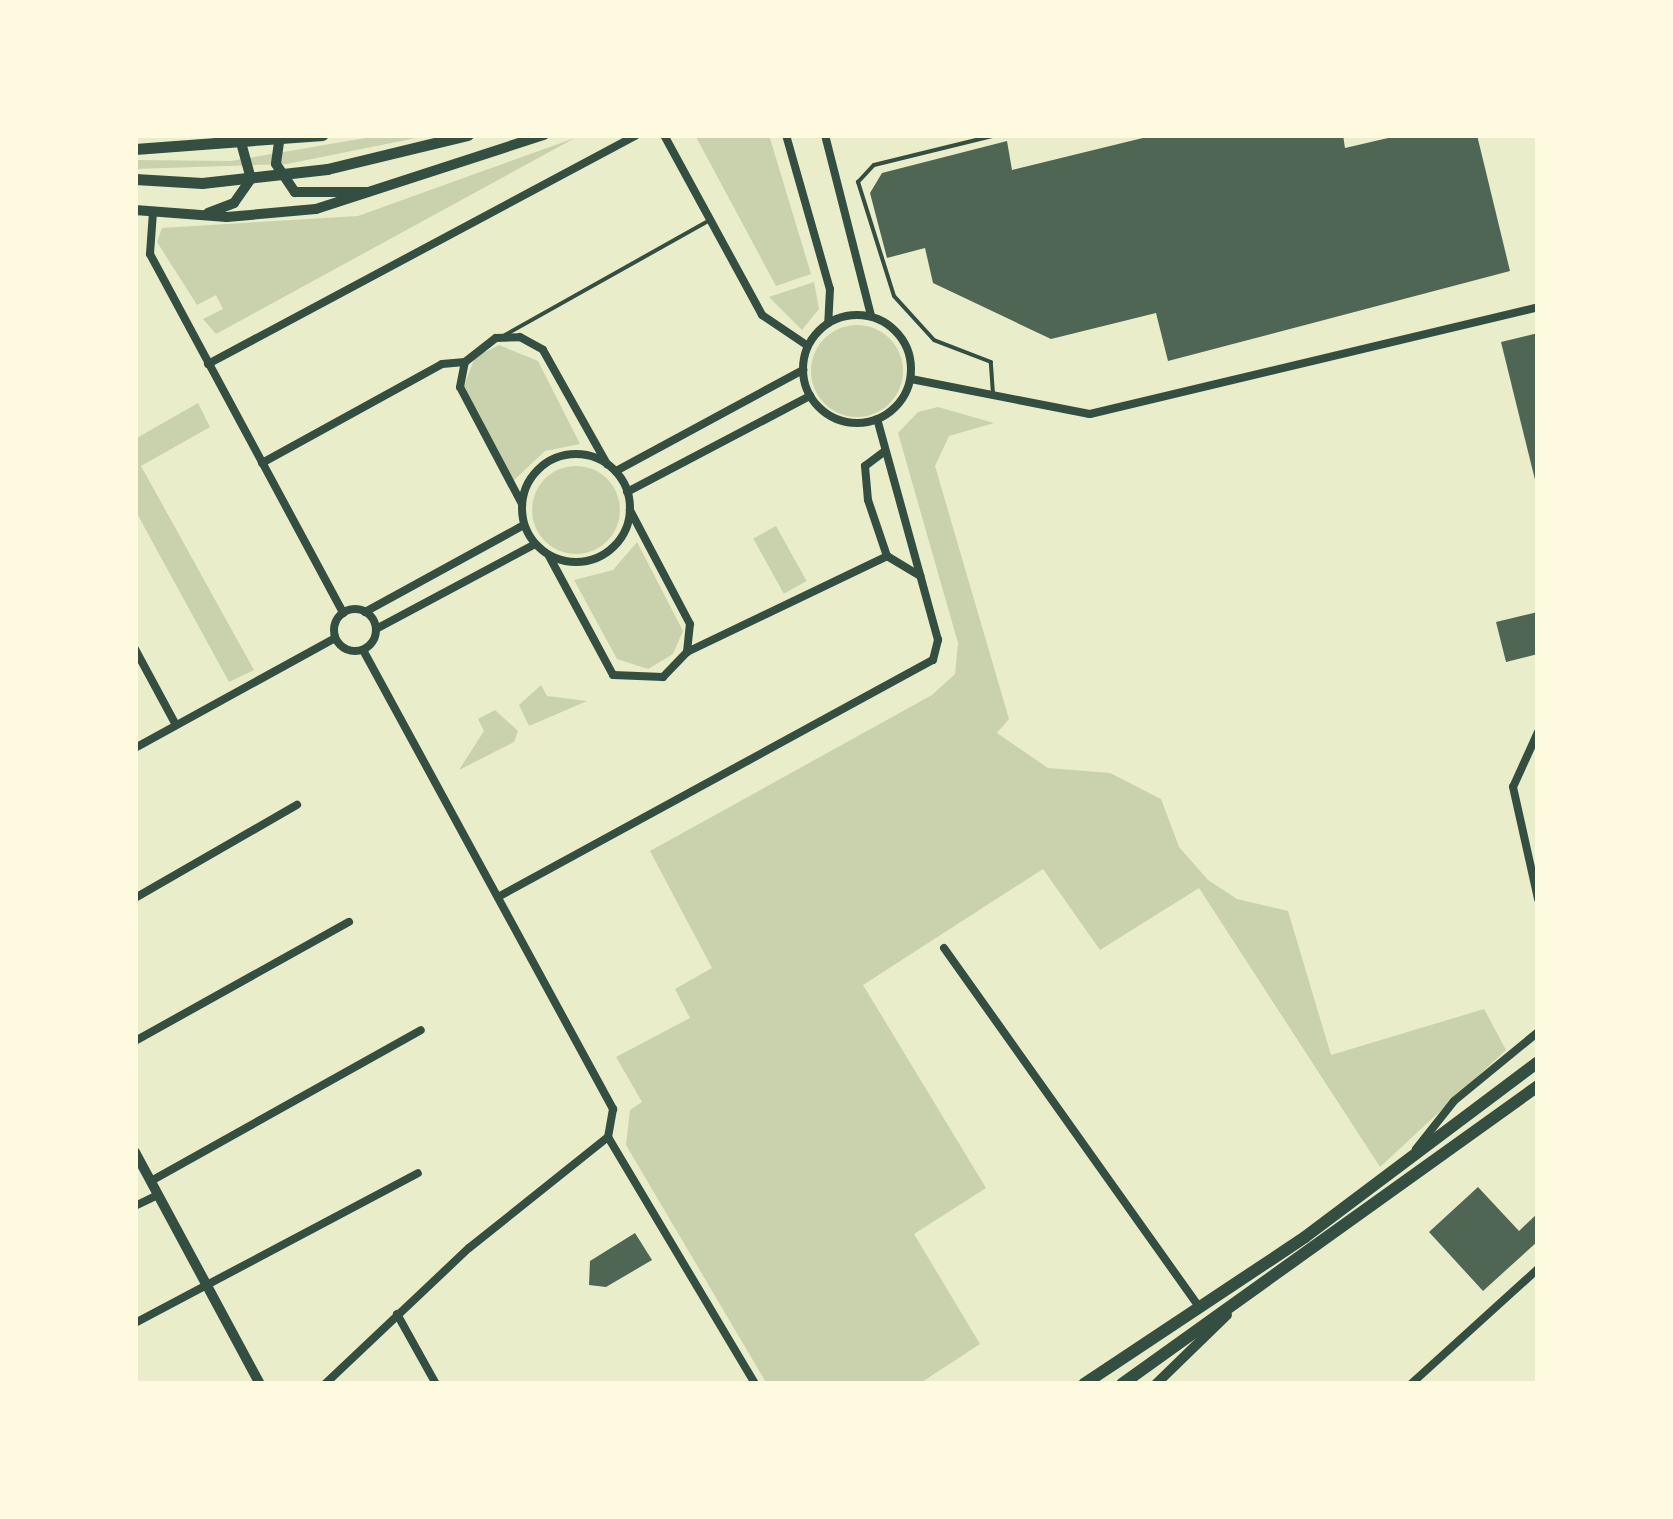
<!DOCTYPE html>
<html>
<head>
<meta charset="utf-8">
<style>
  body { margin:0 }
  #map { position:relative; width:1673px; height:1519px; overflow:hidden; background:#e9edc9; font-family:Barlow,sans-serif }
  div>[style] { position:absolute }
  .green>* { inset:0; background:#cad2ad; transform-origin:0 0 }
  .round { border-radius:50% }
  .building>* { inset:0; background:#4f6655 }
  .service>* { height:4px; margin:-2px; padding:0 2px; transform-origin:2px; border-radius:2px; background:#344e41 }
  .minor>* { height:8px; margin:-4px; padding:0 4px; transform-origin:4px; border-radius:4px; background:#344e41 }
  .minor>.ring { margin:-4px; padding:0; box-sizing:content-box; background:none; border:8px solid #344e41; border-radius:50% }
  .tertiary>* { height:10px; margin:-5px; padding:0 5px; transform-origin:5px; border-radius:5px; background:#344e41 }
  .secondary>* { height:11px; margin:-5.5px; padding:0 5.5px; transform-origin:5.5px; border-radius:5.5px; background:#344e41 }
  .primary>* { height:12px; margin:-6px; padding:0 6px; transform-origin:6px; border-radius:6px; background:#344e41 }
  span { translate:-50% -50%; white-space:nowrap; text-align:center; line-height:1.15; -webkit-text-stroke:10px #fefae0; paint-order:stroke }
  .frame { position:absolute; inset:0; border:138px solid #fefae0; pointer-events:none }
</style>
</head>
<body>
<div id="map">
  <div class="green">
    <i style="clip-path:polygon(383px 135px,431px 135px,287px 164px,135px 169px,135px 160px,231px 161px)"></i>
    <i style="clip-path:polygon(695px 135px,769px 135px,811px 274px,776px 286px)"></i>
    <i style="clip-path:polygon(575px 138px,216px 334px,203px 319px,223px 309px,216px 295px,197px 305px,157px 242px,162px 228px,358px 216px)"></i>
    <i style="clip-path:polygon(814px 282px,819px 309px,802px 330px,769px 297px)"></i>
    <i class="round" style="left:811px;top:325px;width:92px;height:92px"></i>
    <i style="clip-path:polygon(499px 345px,538px 361px,580px 444px,545px 451px,513px 481px,464px 386px,475px 357px)"></i>
    <i style="clip-path:polygon(198px 403px,210px 427px,141px 466px,254px 670px,229px 682px,135px 510px,135px 439px)"></i>
    <i style="clip-path:polygon(938px 407px,994px 423px,949px 436px,935px 466px,1009px 719px,997px 733px,1048px 768px,1110px 773px,1161px 799px,1179px 847px,1208px 880px,1237px 899px,1288px 911px,1331px 1055px,1484px 1009px,1506px 1050px,1380px 1167px,1199px 888px,1100px 950px,1043px 869px,863px 985px,986px 1188px,914px 1234px,980px 1344px,919px 1384px,767px 1384px,626px 1145px,630px 1110px,642px 1102px,616px 1057px,690px 1018px,675px 989px,712px 968px,650px 851px,932px 695px,955px 674px,958px 643px,898px 433px,918px 412px)"></i>
    <i class="round" style="left:532px;top:466px;width:88px;height:88px"></i>
    <i style="left:776px;top:526px;width:63px;height:26px;rotate:61deg"></i>
    <i style="clip-path:polygon(637px 542px,683px 631px,673px 654px,648px 669px,617px 659px,574px 580px,613px 570px)"></i>
    <i style="clip-path:polygon(541px 685px,547px 696px,587px 701px,529px 726px,519px 705px)"></i>
    <i style="clip-path:polygon(495px 710px,518px 731px,514px 742px,459px 770px,484px 731px,478px 719px)"></i>
  </div>
  <div class="building">
    <i style="clip-path:polygon(1155px 135px,1343px 135px,1345px 148px,1401px 135px,1477px 135px,1510px 271px,1168px 361px,1156px 313px,1051px 339px,933px 283px,925px 248px,887px 258px,870px 193px,882px 173px,1007px 141px,1012px 170px)"></i>
    <i style="clip-path:polygon(1538px 333px,1538px 488px,1537px 488px,1501px 342px)"></i>
    <i style="clip-path:polygon(1538px 612px,1538px 654px,1506px 662px,1496px 622px)"></i>
    <i style="clip-path:polygon(1478px 1187px,1519px 1231px,1538px 1213px,1538px 1241px,1483px 1291px,1429px 1232px)"></i>
    <i style="clip-path:polygon(635px 1233px,652px 1260px,606px 1287px,589px 1285px,590px 1261px)"></i>
  </div>
  <div class="service">
    <i style="left:505px;top:335px;width:235px;rotate:-29.3deg"></i>
    <i style="left:993px;top:394px;width:32px;rotate:-94deg"></i>
    <i style="left:991px;top:362px;width:61px;rotate:-158.9deg"></i>
    <i style="left:934px;top:340px;width:59px;rotate:-132.3deg"></i>
    <i style="left:894px;top:296px;width:120px;rotate:-107.5deg"></i>
    <i style="left:858px;top:182px;width:23px;rotate:-47deg"></i>
    <i style="left:874px;top:165px;width:126px;rotate:-13.8deg"></i>
  </div>
  <div class="minor">
    <i style="left:664px;top:135px;width:205px;rotate:61.4deg"></i>
    <i style="left:762px;top:315px;width:55px;rotate:34deg"></i>
    <i style="left:786px;top:135px;width:160px;rotate:74.1deg"></i>
    <i style="left:830px;top:289px;width:34px;rotate:93deg"></i>
    <i style="left:825px;top:135px;width:187px;rotate:75.7deg"></i>
    <i style="left:153px;top:212px;width:42px;rotate:94.1deg"></i>
    <i style="left:150px;top:254px;width:408px;rotate:61.7deg"></i>
    <i class="ring" style="left:803px;top:315px;width:100px;height:100px"></i>
    <i style="left:208px;top:364px;width:485px;rotate:-28.1deg"></i>
    <i style="left:911px;top:379px;width:182px;rotate:11.1deg"></i>
    <i style="left:1090px;top:414px;width:461px;rotate:-13.4deg"></i>
    <i style="left:885px;top:451px;width:25px;rotate:143deg"></i>
    <i style="left:865px;top:466px;width:34px;rotate:85deg"></i>
    <i style="left:868px;top:500px;width:59px;rotate:71.3deg"></i>
    <i style="left:887px;top:556px;width:39px;rotate:31deg"></i>
    <i class="ring" style="left:522px;top:454px;width:100px;height:100px"></i>
    <i style="left:262px;top:463px;width:205px;rotate:-28.8deg"></i>
    <i style="left:442px;top:364px;width:23px;rotate:-5deg"></i>
    <i style="left:616px;top:471px;width:213px;rotate:-28.4deg"></i>
    <i style="left:627px;top:492px;width:207px;rotate:-27.7deg"></i>
    <i style="left:522px;top:504px;width:132px;rotate:-117.9deg"></i>
    <i style="left:460px;top:387px;width:25px;rotate:-79deg"></i>
    <i style="left:465px;top:362px;width:39px;rotate:-38deg"></i>
    <i style="left:496px;top:338px;width:24px;rotate:-2deg"></i>
    <i style="left:520px;top:337px;width:26px;rotate:29deg"></i>
    <i style="left:543px;top:350px;width:131px;rotate:60.7deg"></i>
    <i style="left:549px;top:556px;width:135px;rotate:61.7deg"></i>
    <i style="left:613px;top:675px;width:50px;rotate:2.3deg"></i>
    <i style="left:663px;top:677px;width:35px;rotate:-46deg"></i>
    <i style="left:687px;top:652px;width:28px;rotate:-84deg"></i>
    <i style="left:690px;top:624px;width:129px;rotate:-117.8deg"></i>
    <i class="ring" style="left:334px;top:609px;width:34px;height:34px"></i>
    <i style="left:365px;top:612px;width:181px;rotate:-28.7deg"></i>
    <i style="left:376px;top:629px;width:180px;rotate:-28.1deg"></i>
    <i style="left:135px;top:649px;width:86px;rotate:61.7deg"></i>
    <i style="left:363px;top:650px;width:523px;rotate:61.42deg"></i>
    <i style="left:613px;top:1109px;width:28px;rotate:100deg"></i>
    <i style="left:687px;top:652px;width:222px;rotate:-25.6deg"></i>
    <i style="left:1538px;top:732px;width:60px;rotate:114.4deg"></i>
    <i style="left:1513px;top:787px;width:115px;rotate:77.4deg"></i>
    <i style="left:135px;top:748px;width:228px;rotate:-28.8deg"></i>
    <i style="left:498px;top:897px;width:495px;rotate:-28.6deg"></i>
    <i style="left:933px;top:660px;width:21px;rotate:-76deg"></i>
    <i style="left:938px;top:640px;width:229px;rotate:-105.4deg"></i>
    <i style="left:135px;top:898px;width:187px;rotate:-29.9deg"></i>
    <i style="left:944px;top:948px;width:440px;rotate:54.6deg"></i>
    <i style="left:135px;top:1041px;width:245px;rotate:-29.1deg"></i>
    <i style="left:608px;top:1137px;width:287px;rotate:59.2deg"></i>
    <i style="left:1416px;top:1149px;width:61px;rotate:-51.6deg"></i>
    <i style="left:1454px;top:1101px;width:109px;rotate:-39.4deg"></i>
    <i style="left:151px;top:1181px;width:309px;rotate:-29.2deg"></i>
    <i style="left:135px;top:1206px;width:25px;rotate:-26deg"></i>
    <i style="left:397px;top:1314px;width:80px;rotate:60.9deg"></i>
    <i style="left:135px;top:1323px;width:320px;rotate:-27.9deg"></i>
    <i style="left:325px;top:1384px;width:198px;rotate:-43.4deg"></i>
    <i style="left:469px;top:1248px;width:178px;rotate:-38.6deg"></i>
    <i style="left:1411px;top:1384px;width:171px;rotate:-42.2deg"></i>
  </div>
  <div class="tertiary">
    <i style="left:280px;top:135px;width:29px;rotate:98deg"></i>
    <i style="left:276px;top:164px;width:34px;rotate:56deg"></i>
    <i style="left:295px;top:192px;width:73px"></i>
    <i style="left:135px;top:210px;width:92px;rotate:4.4deg"></i>
    <i style="left:227px;top:217px;width:89px;rotate:-5.1deg"></i>
    <i style="left:316px;top:209px;width:240px;rotate:-18deg"></i>
    <i style="left:208px;top:213px;width:28px;rotate:-21deg"></i>
    <i style="left:234px;top:203px;width:29px;rotate:-55deg"></i>
    <i style="left:251px;top:179px;width:46px;rotate:-105.3deg"></i>
    <i style="left:135px;top:1152px;width:264px;rotate:61.7deg"></i>
    <i style="left:1156px;top:1384px;width:99px;rotate:-44.2deg"></i>
  </div>
  <div class="secondary">
    <i style="left:135px;top:149px;width:188px;rotate:-4.3deg"></i>
    <i style="left:135px;top:179px;width:67px;rotate:3.4deg"></i>
    <i style="left:202px;top:183px;width:126px;rotate:-6.4deg"></i>
    <i style="left:327px;top:169px;width:145px;rotate:-13.6deg"></i>
  </div>
  <div class="primary">
    <i style="left:1084px;top:1384px;width:265px;rotate:-33.6deg"></i>
    <i style="left:1305px;top:1237px;width:291px;rotate:-36.9deg"></i>
    <i style="left:1122px;top:1384px;width:512px;rotate:-35.62deg"></i>
  </div>
  <div class="frame"></div>
</div>
</body>
</html>
